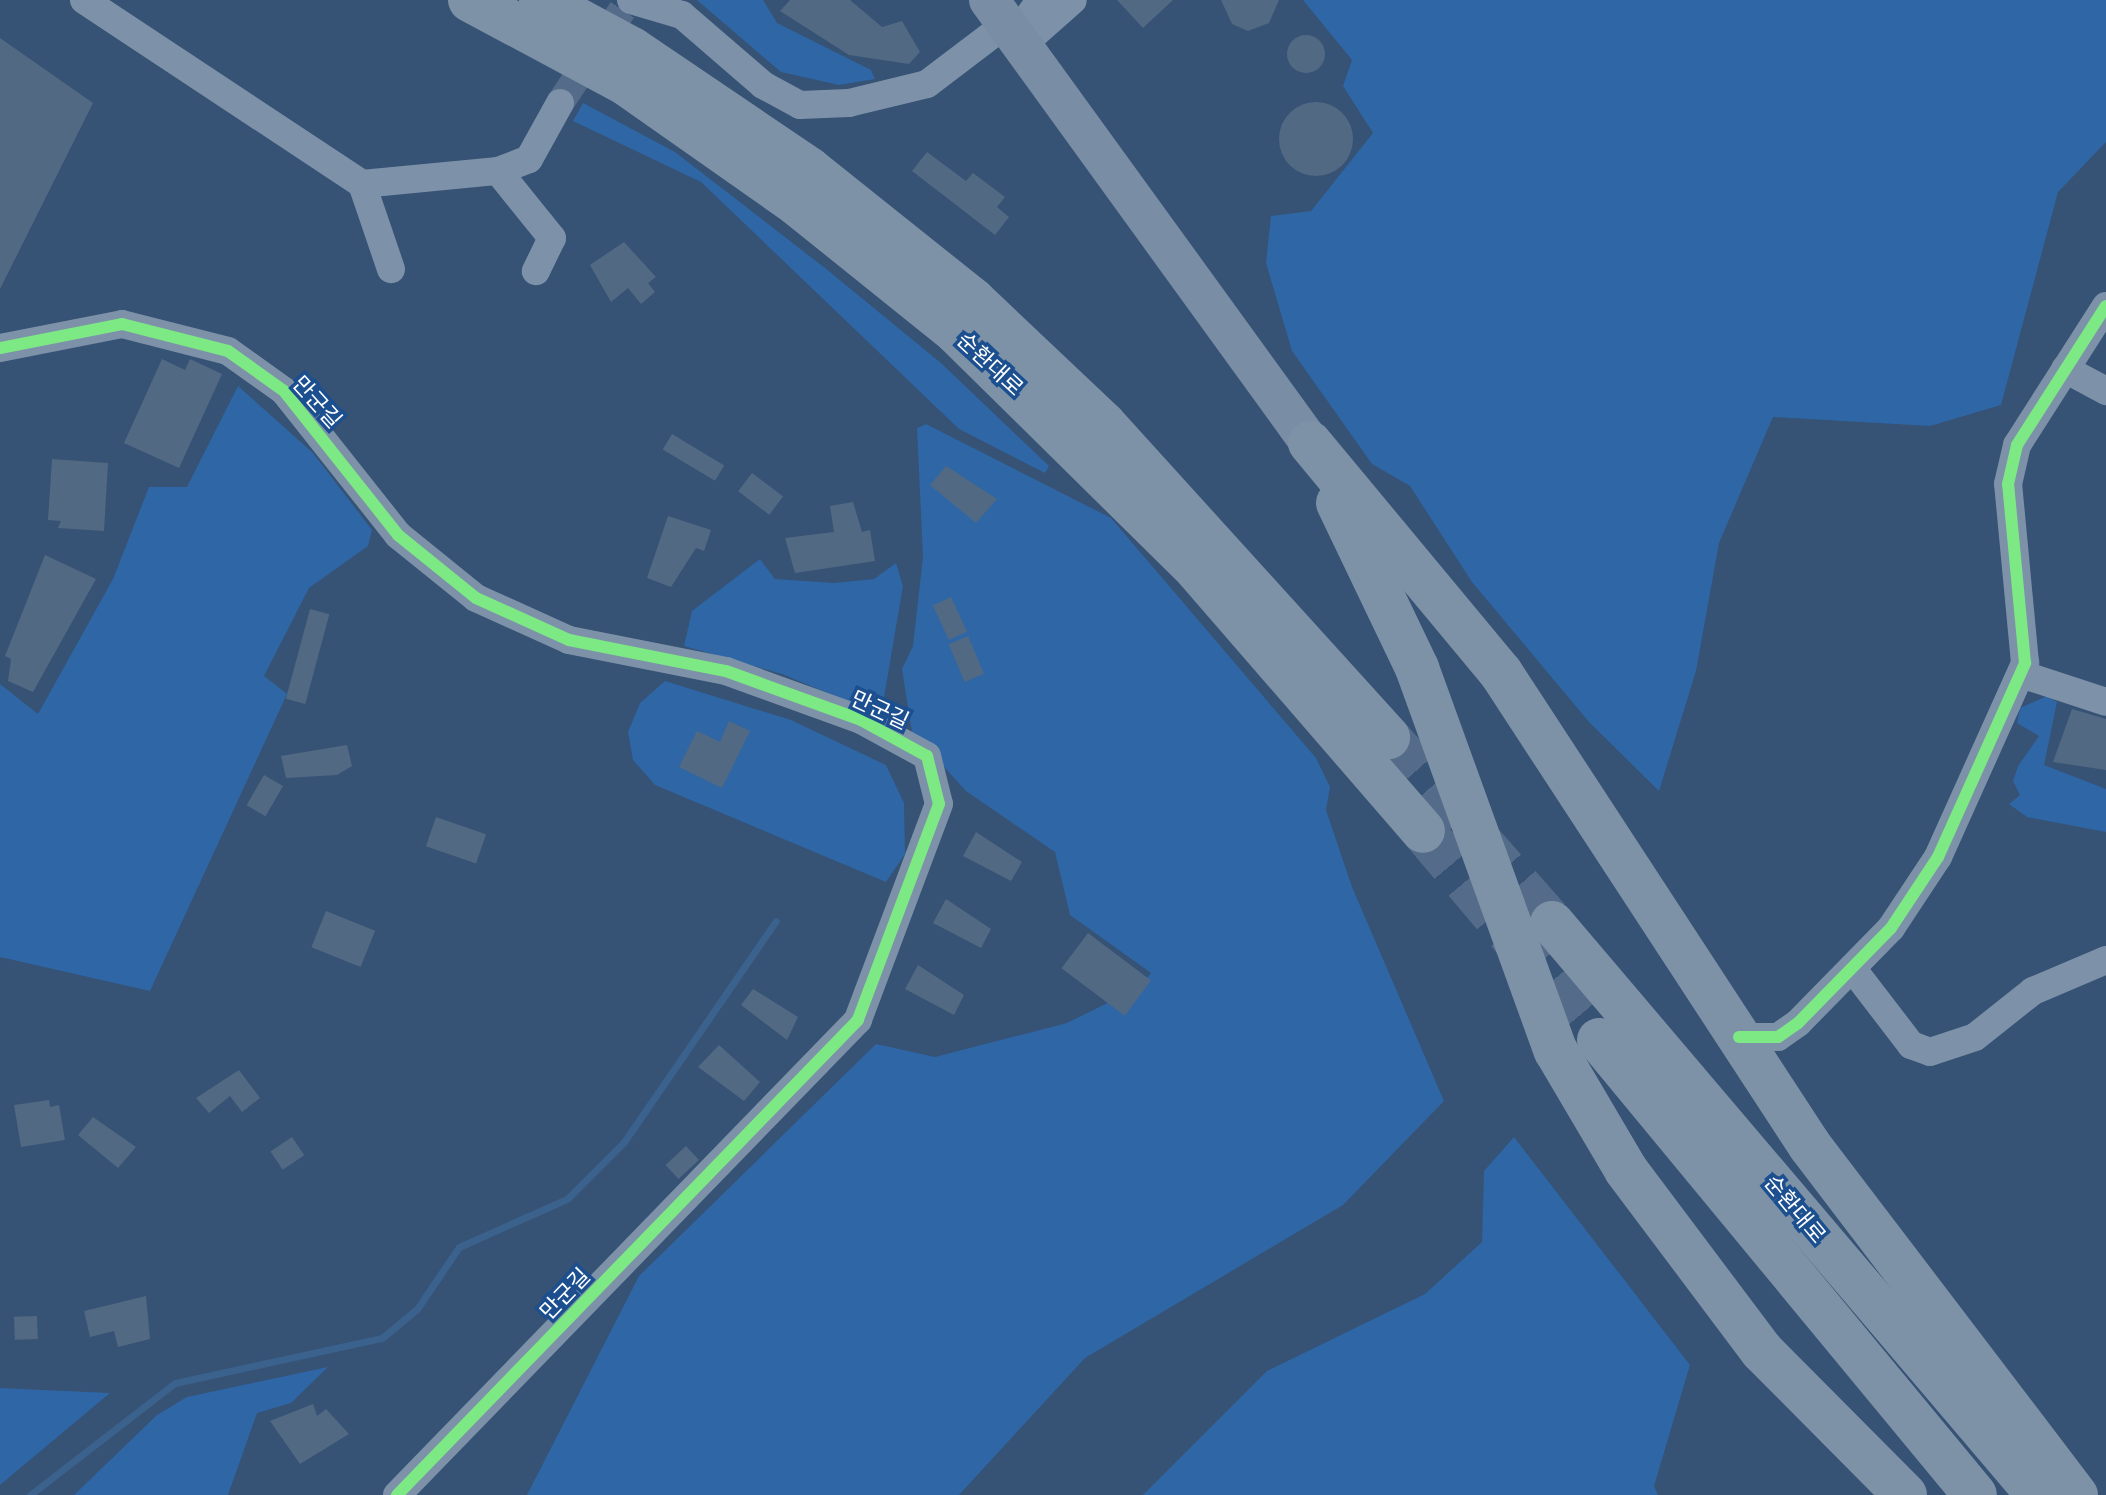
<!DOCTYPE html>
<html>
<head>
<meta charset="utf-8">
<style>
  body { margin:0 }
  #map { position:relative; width:2106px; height:1495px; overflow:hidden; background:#365274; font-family:Montserrat,"Noto Sans KR",sans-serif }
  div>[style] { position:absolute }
  .green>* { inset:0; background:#2f66a5 }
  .stream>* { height:7px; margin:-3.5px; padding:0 3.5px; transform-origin:3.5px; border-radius:3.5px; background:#3b618d }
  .building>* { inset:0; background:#526984; transform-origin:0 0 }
  .round { border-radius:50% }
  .street-tunnel>* { height:28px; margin-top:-14px; transform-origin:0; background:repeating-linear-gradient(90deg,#546c89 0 28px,transparent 0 42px) }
  .highway-tunnel>* { height:44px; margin-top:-22px; transform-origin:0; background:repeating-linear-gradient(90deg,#546c89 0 44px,transparent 0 66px) }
  .street>* { height:28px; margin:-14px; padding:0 14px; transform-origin:14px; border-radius:14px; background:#7d92a8 }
  .secondary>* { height:40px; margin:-20px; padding:0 20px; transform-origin:20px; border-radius:20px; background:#798da4 }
  .highway>* { height:44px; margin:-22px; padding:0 22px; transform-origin:22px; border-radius:22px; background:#7e92a7 }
  .highway-bridge>* { height:44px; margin:-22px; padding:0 22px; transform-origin:22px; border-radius:22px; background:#7e92a7 }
  .cycleway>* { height:12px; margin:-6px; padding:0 6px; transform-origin:6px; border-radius:6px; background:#7ce984 }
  span { translate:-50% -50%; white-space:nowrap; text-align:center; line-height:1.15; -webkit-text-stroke:7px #1b4f8f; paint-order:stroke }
  .street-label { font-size:22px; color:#fff }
</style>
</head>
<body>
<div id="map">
  <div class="green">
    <i style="clip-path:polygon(697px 0,763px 0,777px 23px,871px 70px,875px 79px,839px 85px,781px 72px)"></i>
    <i style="clip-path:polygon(1303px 0,2106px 0,2106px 142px,2058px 192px,2001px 405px,1930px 426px,1773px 417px,1719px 543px,1696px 671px,1659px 791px,1589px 722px,1472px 582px,1410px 486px,1372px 464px,1292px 351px,1266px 263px,1271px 216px,1311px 211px,1373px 133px,1343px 86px,1352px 60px)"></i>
    <i style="clip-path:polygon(583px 103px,675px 152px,825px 268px,941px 363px,1049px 466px,1045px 473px,959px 429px,701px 182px,573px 121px)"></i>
    <i style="clip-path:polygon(238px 386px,313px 453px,372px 530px,368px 546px,309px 588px,264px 676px,287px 694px,150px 991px,0 957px,0 684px,38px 714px,113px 579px,149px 487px,187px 487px)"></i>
    <i style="clip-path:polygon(926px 424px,1111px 518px,1316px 758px,1330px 787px,1326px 810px,1352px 887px,1444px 1101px,1343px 1205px,1085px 1358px,959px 1495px,527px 1495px,639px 1276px,876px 1044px,935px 1057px,1067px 1023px,1138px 988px,1151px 973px,1070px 915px,1055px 852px,966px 791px,912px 732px,902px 669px,913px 646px,923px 557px,917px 428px)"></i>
    <i style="clip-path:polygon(760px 559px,775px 579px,834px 583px,874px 579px,896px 563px,903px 586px,881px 715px,782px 674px,684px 646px,692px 611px)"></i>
    <i style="clip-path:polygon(665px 681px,791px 720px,886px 765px,904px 803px,905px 854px,886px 882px,655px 785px,633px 760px,628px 732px,640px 703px)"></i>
    <i style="clip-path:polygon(2047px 696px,2057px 702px,2044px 765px,2106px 789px,2106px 832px,2027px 817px,2009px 804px,2020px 795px,2013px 781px,2018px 766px,2039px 736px,2017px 723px,2020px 708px)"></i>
    <i style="clip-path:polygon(1514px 1137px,1690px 1365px,1654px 1486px,1658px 1495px,1143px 1495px,1267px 1371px,1425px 1294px,1482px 1242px,1484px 1171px)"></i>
    <i style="clip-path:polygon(328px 1367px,291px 1403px,257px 1413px,228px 1495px,74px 1495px,157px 1415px,187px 1397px)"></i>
    <i style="clip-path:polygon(0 1388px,110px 1393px,0 1485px)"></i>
  </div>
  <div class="stream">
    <i style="left:30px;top:1495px;width:183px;rotate:-37.7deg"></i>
    <i style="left:175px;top:1383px;width:212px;rotate:-12.3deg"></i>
    <i style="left:382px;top:1338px;width:45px;rotate:-39.6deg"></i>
    <i style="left:417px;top:1309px;width:75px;rotate:-55.9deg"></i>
    <i style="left:459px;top:1247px;width:118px;rotate:-24deg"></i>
    <i style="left:567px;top:1199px;width:81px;rotate:-45deg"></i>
    <i style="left:624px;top:1142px;width:268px;rotate:-55.5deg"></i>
  </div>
  <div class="building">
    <i style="clip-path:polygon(790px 0,850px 0,882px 27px,902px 21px,920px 52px,909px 64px,849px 55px,780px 11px)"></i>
    <i style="clip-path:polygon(1117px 0,1173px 0,1143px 28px)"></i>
    <i style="clip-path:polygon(1221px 0,1279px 0,1269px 23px,1248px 31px,1232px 24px)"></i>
    <i class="round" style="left:1287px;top:35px;width:38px;height:38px"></i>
    <i style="clip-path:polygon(0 38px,93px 103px,0 289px)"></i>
    <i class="round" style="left:1279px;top:102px;width:74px;height:74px"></i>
    <i style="clip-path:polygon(927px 152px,966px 181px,973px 173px,1005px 197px,997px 207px,1009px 217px,995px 235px,912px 171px)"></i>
    <i style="clip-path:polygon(624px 242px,656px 277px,648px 283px,655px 292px,641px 304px,628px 288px,611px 302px,590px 265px)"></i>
    <i style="clip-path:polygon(162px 359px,185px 370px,190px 359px,222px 374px,179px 468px,124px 443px)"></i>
    <i style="left:672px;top:434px;width:61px;height:18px;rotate:31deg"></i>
    <i style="clip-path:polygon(52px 459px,108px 463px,104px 531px,58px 528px,61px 521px,48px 520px)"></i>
    <i style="clip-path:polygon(946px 466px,997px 499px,976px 523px,930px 485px)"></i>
    <i style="left:752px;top:473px;width:39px;height:23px;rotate:37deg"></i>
    <i style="clip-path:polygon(853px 502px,862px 532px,870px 530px,875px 561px,795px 573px,785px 538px,834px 532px,830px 506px)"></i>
    <i style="clip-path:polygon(668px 516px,711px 530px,704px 551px,696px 548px,671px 587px,647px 578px)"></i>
    <i style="clip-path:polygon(45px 555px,96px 579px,33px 692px,8px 681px,11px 659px,5px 656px)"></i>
    <i style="left:951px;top:597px;width:38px;height:20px;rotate:65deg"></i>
    <i style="left:310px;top:609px;width:20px;height:93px;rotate:15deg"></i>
    <i style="left:968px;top:636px;width:41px;height:21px;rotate:67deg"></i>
    <i style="clip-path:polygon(2072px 709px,2106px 719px,2106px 770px,2053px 762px)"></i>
    <i style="clip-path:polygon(729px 721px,750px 731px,722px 788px,679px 767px,697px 731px,720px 742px)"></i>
    <i style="clip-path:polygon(347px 745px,352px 766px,337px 775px,286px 778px,281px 756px)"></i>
    <i style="left:264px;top:775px;width:22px;height:35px;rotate:30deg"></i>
    <i style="left:436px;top:817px;width:53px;height:31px;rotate:19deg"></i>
    <i style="clip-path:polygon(976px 832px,1022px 862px,1011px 881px,963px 856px)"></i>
    <i style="clip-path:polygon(946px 899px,991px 929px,981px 948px,933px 923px)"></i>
    <i style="left:326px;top:911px;width:53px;height:39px;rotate:22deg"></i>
    <i style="left:1088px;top:933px;width:79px;height:44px;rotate:37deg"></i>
    <i style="clip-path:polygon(918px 965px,964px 995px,954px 1015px,905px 989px)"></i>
    <i style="clip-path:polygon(753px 989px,798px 1017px,787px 1040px,741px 1005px)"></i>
    <i style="clip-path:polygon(719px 1045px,760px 1082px,744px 1101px,698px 1067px)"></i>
    <i style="clip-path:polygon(239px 1070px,260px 1098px,242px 1112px,230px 1096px,209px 1113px,196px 1098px)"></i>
    <i style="clip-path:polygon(49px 1100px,50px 1107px,59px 1105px,65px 1140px,21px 1147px,14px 1105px)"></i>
    <i style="clip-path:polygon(93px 1117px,136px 1147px,118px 1168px,78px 1135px)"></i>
    <i style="left:292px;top:1137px;width:22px;height:26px;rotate:56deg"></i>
    <i style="left:686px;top:1146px;width:19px;height:28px;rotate:47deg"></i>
    <i style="clip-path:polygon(146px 1296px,150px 1339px,118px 1347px,114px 1331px,90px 1337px,84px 1311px)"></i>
    <i style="left:37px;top:1316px;width:23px;height:23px;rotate:88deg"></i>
    <i style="clip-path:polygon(313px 1404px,317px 1416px,326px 1409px,349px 1434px,300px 1464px,270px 1421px)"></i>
  </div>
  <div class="street-tunnel">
    <i style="left:560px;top:103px;width:124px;rotate:-56.2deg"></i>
  </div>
  <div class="highway-tunnel">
    <i style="left:1388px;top:737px;width:248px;rotate:48.6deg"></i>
    <i style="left:1423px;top:831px;width:273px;rotate:49.9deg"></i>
  </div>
  <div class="street">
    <i style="left:84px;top:0;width:333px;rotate:33.5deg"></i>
    <i style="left:362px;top:184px;width:137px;rotate:-5.5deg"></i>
    <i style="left:498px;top:171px;width:86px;rotate:51.1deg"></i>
    <i style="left:552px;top:238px;width:37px;rotate:116deg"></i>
    <i style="left:631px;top:0;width:53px;rotate:16.4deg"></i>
    <i style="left:682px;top:15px;width:107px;rotate:40.8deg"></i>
    <i style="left:763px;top:85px;width:42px;rotate:28.4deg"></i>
    <i style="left:800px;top:105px;width:49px;rotate:-2.3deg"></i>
    <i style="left:849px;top:103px;width:80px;rotate:-13.7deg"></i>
    <i style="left:927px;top:84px;width:99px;rotate:-37.2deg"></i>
    <i style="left:1015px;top:36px;width:44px;rotate:-55.2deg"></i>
    <i style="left:1021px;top:46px;width:69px;rotate:-41.5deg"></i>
    <i style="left:498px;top:171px;width:33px;rotate:-21deg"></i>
    <i style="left:529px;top:159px;width:64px;rotate:-61deg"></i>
    <i style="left:362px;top:184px;width:90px;rotate:71.2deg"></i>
    <i style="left:0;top:348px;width:124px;rotate:-11.1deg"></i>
    <i style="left:122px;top:324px;width:109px;rotate:14.3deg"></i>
    <i style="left:228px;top:351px;width:69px;rotate:35.5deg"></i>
    <i style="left:284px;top:391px;width:184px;rotate:51.6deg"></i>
    <i style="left:398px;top:535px;width:100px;rotate:38.9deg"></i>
    <i style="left:476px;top:598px;width:102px;rotate:24.3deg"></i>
    <i style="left:569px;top:640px;width:160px;rotate:11.2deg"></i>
    <i style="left:726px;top:671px;width:144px;rotate:19.9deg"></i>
    <i style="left:861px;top:720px;width:75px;rotate:28.6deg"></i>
    <i style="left:927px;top:756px;width:49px;rotate:76deg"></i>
    <i style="left:939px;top:804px;width:231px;rotate:110.6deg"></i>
    <i style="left:858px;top:1020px;width:662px;rotate:134.14deg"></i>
    <i style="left:2065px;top:369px;width:47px;rotate:28.2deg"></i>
    <i style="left:2021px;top:674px;width:89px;rotate:18.2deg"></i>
    <i style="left:1852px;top:968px;width:97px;rotate:52.5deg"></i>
    <i style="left:1911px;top:1045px;width:20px;rotate:20deg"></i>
    <i style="left:1930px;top:1052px;width:47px;rotate:-18.4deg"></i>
    <i style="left:1975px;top:1037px;width:74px;rotate:-38.4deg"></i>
    <i style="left:2033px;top:991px;width:79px;rotate:-23deg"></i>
    <i style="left:1739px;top:1037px;width:39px"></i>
    <i style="left:1778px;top:1037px;width:24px;rotate:-35deg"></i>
    <i style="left:1798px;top:1023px;width:133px;rotate:-45.6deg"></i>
    <i style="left:1891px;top:928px;width:85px;rotate:-56.5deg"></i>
    <i style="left:1938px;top:857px;width:213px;rotate:-65.8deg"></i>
    <i style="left:2025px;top:663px;width:180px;rotate:-95.4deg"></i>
    <i style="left:2008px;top:484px;width:40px;rotate:-77deg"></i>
    <i style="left:2017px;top:445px;width:165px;rotate:-57.4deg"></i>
  </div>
  <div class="secondary">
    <i style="left:989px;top:0;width:547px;rotate:54.07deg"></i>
  </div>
  <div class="highway">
    <i style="left:470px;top:0;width:176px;rotate:28.2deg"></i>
    <i style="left:625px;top:83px;width:210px;rotate:35.1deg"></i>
    <i style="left:797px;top:204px;width:204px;rotate:38.8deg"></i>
    <i style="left:956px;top:332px;width:339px;rotate:44.6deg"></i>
    <i style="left:1197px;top:570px;width:345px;rotate:49.1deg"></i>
    <i style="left:541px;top:0;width:103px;rotate:28.3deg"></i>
    <i style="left:632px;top:49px;width:214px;rotate:34.1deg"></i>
    <i style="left:809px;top:169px;width:210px;rotate:38.6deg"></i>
    <i style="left:973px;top:300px;width:180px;rotate:43.4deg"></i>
    <i style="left:1104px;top:424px;width:423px;rotate:47.8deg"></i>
    <i style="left:1310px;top:443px;width:299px;rotate:50.3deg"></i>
    <i style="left:1501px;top:673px;width:565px;rotate:56.84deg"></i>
    <i style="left:1810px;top:1146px;width:439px;rotate:52.7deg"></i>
    <i style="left:1338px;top:503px;width:183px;rotate:64.4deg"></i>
    <i style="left:1552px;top:923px;width:751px;rotate:49.65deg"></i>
    <i style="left:1599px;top:1040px;width:590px;rotate:50.43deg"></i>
    <i style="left:1556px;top:1051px;width:138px;rotate:59.5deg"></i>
    <i style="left:1626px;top:1170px;width:226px;rotate:53.1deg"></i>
    <i style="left:1762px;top:1351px;width:203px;rotate:45.2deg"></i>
  </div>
  <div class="highway-bridge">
    <i style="left:1417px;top:668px;width:407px;rotate:70.1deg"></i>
  </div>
  <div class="cycleway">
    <i style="left:0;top:348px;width:124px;rotate:-11.1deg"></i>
    <i style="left:122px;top:324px;width:109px;rotate:14.3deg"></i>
    <i style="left:228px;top:351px;width:69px;rotate:35.5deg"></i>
    <i style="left:284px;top:391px;width:184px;rotate:51.6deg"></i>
    <i style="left:398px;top:535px;width:100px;rotate:38.9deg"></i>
    <i style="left:476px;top:598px;width:102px;rotate:24.3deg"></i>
    <i style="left:569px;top:640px;width:160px;rotate:11.2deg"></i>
    <i style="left:726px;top:671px;width:144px;rotate:19.9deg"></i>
    <i style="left:861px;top:720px;width:75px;rotate:28.6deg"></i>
    <i style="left:927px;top:756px;width:49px;rotate:76deg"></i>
    <i style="left:939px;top:804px;width:231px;rotate:110.6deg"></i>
    <i style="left:858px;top:1020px;width:662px;rotate:134.14deg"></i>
    <i style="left:1739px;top:1037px;width:39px"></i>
    <i style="left:1778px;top:1037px;width:24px;rotate:-35deg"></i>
    <i style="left:1798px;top:1023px;width:133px;rotate:-45.6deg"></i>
    <i style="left:1891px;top:928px;width:85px;rotate:-56.5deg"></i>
    <i style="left:1938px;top:857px;width:213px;rotate:-65.8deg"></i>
    <i style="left:2025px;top:663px;width:180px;rotate:-95.4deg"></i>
    <i style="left:2008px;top:484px;width:40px;rotate:-77deg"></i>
    <i style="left:2017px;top:445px;width:165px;rotate:-57.4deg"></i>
  </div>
  <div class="street-label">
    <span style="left:990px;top:364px;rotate:43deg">순환대로</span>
    <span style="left:317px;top:402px;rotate:48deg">만군길</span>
    <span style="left:880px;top:710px;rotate:25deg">만군길</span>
    <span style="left:1795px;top:1209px;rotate:50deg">순환대로</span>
    <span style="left:565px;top:1294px;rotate:-46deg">만군길</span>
  </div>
</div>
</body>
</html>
